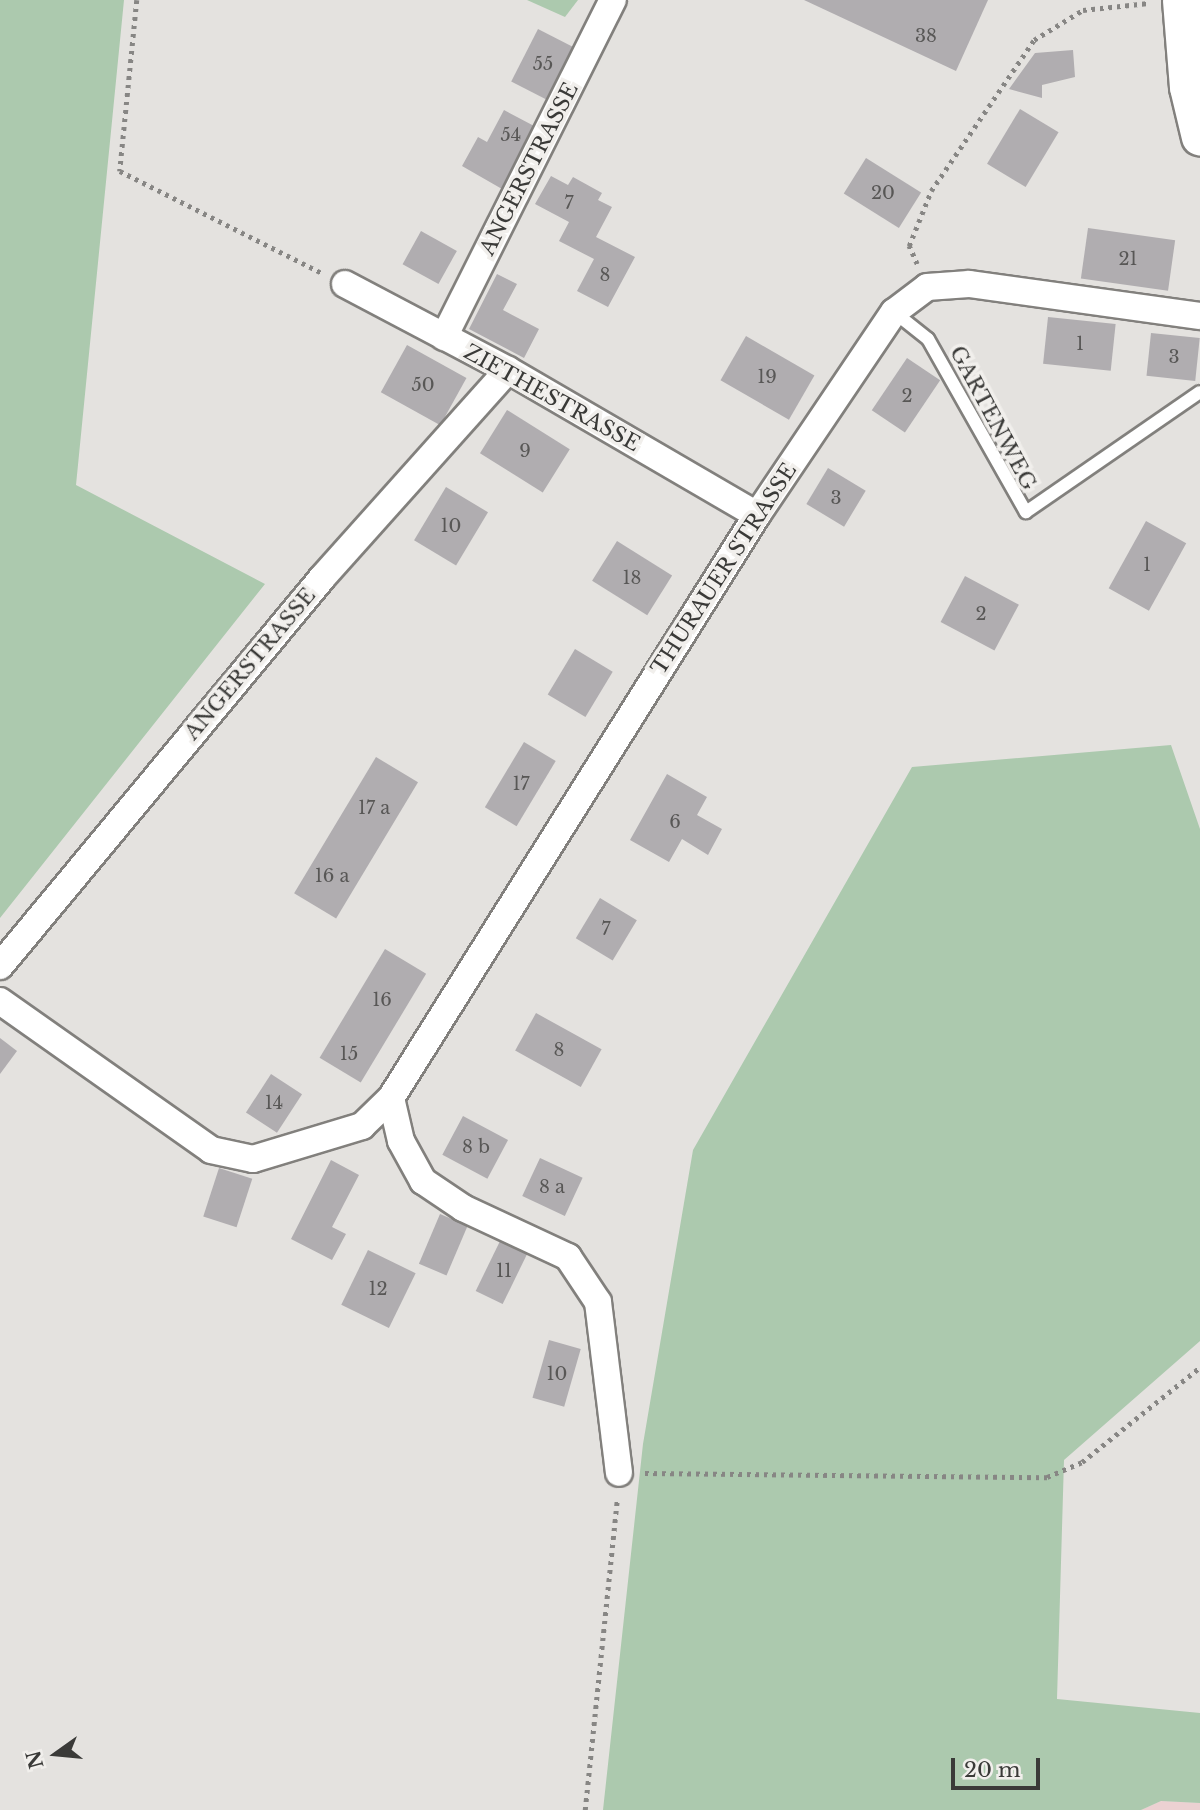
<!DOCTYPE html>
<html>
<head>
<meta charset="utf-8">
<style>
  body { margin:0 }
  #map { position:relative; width:1200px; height:1810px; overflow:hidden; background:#e4e2df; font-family:"Libre Baskerville",serif }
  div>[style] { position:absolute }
  .commercial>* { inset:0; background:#ecd1d2 }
  .green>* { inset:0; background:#acc9ae }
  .building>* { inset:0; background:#b0adb0; transform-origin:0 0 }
  .path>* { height:4.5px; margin-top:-2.25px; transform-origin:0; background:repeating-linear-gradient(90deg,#878684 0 3.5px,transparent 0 8.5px) }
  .roads { filter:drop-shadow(2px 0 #82807d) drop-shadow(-2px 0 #82807d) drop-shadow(0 2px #82807d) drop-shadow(0 -2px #82807d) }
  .lane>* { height:12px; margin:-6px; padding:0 6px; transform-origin:6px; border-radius:6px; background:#fff }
  .street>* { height:26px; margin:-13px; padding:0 13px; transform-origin:13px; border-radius:13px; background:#fff }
  .secondary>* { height:37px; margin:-18.5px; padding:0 18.5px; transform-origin:18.5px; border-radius:18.5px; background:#fff }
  span { translate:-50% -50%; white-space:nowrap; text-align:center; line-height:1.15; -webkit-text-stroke:7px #f1efec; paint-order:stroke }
  .number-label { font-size:18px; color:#585756 }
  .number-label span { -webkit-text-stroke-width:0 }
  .street-label { font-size:21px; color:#3a3a38 }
  .north { position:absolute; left:21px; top:1719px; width:70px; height:70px; -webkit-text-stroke:5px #f1efec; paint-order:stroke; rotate:255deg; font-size:19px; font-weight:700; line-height:28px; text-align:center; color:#3a3a38 }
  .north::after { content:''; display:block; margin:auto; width:24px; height:32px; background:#3a3a38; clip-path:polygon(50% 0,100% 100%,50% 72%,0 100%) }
  .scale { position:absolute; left:951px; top:1758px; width:89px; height:32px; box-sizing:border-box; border:4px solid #3a3a38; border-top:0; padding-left:9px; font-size:21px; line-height:24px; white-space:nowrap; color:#3a3a38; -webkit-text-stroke:5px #f1efec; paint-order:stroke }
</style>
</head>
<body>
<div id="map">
  <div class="commercial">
    <i style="clip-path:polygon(1161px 1801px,1200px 1803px,1200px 1810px,1141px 1810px)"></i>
  </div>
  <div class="green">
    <i style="clip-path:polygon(0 0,124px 0,76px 485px,265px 584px,0 918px)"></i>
    <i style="clip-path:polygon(527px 0,578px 0,565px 17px)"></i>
    <i style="clip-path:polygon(1171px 745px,1200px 829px,1200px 1341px,1064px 1460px,1057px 1699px,1200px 1713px,1200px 1803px,1161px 1801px,1141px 1810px,603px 1810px,643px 1444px,693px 1150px,912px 767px)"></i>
  </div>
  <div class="building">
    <i style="clip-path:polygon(804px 0,988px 0,956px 71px)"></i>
    <i style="left:538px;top:29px;width:40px;height:59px;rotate:27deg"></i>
    <i style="clip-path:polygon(1073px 50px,1075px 77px,1042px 85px,1042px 98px,1009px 89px,1035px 53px)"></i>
    <i style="left:1020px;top:109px;width:45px;height:64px;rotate:31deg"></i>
    <i style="clip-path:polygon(504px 110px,536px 127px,502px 189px,462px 166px,478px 137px,487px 142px)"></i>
    <i style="left:866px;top:158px;width:65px;height:42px;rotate:32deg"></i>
    <i style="clip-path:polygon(551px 176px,568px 185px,573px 177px,602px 193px,598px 200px,612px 207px,596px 237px,635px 257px,608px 307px,577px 291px,594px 259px,559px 241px,569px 222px,535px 204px)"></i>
    <i style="left:1088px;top:228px;width:88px;height:51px;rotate:8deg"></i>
    <i style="left:421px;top:231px;width:41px;height:38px;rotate:29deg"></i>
    <i style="clip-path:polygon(497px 274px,517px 284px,503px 310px,539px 329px,524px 358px,469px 329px)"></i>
    <i style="left:1048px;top:317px;width:68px;height:47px;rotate:6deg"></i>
    <i style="left:1151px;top:333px;width:49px;height:43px;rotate:6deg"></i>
    <i style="left:746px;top:336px;width:79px;height:51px;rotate:30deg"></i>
    <i style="left:407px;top:345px;width:68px;height:54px;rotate:29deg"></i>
    <i style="left:907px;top:358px;width:40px;height:63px;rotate:34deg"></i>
    <i style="left:507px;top:410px;width:74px;height:51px;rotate:32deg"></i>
    <i style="left:828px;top:468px;width:44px;height:42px;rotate:31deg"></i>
    <i style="left:446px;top:487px;width:49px;height:62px;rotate:31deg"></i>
    <i style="left:1146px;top:521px;width:46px;height:77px;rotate:29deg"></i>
    <i style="left:617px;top:541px;width:65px;height:47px;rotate:32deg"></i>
    <i style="left:965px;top:576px;width:61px;height:52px;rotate:28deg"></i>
    <i style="left:575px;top:649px;width:44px;height:53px;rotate:31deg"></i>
    <i style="left:524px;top:742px;width:37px;height:76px;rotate:31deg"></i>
    <i style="left:376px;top:757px;width:49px;height:159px;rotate:31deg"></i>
    <i style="clip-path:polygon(667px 774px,707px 797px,697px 815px,722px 829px,708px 855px,682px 839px,669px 862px,630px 840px)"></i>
    <i style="left:600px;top:898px;width:43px;height:47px;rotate:31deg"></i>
    <i style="left:385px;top:949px;width:48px;height:127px;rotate:31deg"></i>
    <i style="left:536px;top:1013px;width:75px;height:43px;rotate:29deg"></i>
    <i style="clip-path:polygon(0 1038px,17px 1051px,0 1074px)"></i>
    <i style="left:271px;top:1074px;width:37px;height:46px;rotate:33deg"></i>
    <i style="left:463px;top:1116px;width:51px;height:44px;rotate:28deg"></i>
    <i style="left:540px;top:1158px;width:47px;height:42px;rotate:25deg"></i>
    <i style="clip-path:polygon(331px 1160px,359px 1175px,332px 1227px,346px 1234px,332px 1260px,291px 1239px)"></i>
    <i style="left:219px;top:1168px;width:35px;height:51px;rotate:18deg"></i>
    <i style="left:440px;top:1214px;width:30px;height:54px;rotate:23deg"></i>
    <i style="left:502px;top:1237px;width:30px;height:60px;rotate:26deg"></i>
    <i style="left:368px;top:1250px;width:53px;height:61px;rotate:26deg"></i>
    <i style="left:549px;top:1340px;width:33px;height:60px;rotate:16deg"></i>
  </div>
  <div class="path">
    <i style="left:137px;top:0;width:172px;rotate:95.7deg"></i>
    <i style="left:120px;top:171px;width:226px;rotate:26.8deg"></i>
    <i style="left:917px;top:264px;width:20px;rotate:-114deg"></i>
    <i style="left:909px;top:246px;width:59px;rotate:-68.2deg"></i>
    <i style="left:931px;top:191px;width:183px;rotate:-55.7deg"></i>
    <i style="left:1034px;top:40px;width:57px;rotate:-31.5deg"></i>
    <i style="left:1083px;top:10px;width:66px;rotate:-6.1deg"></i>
    <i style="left:645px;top:1473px;width:402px;rotate:0.6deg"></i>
    <i style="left:1047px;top:1477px;width:38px;rotate:-23deg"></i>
    <i style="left:1082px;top:1462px;width:151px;rotate:-38.8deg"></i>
    <i style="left:585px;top:1810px;width:314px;rotate:-84.1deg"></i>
  </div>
  <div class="roads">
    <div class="lane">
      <i style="left:894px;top:312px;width:43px;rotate:38.5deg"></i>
      <i style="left:928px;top:339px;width:199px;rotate:60.5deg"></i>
      <i style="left:1026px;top:512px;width:211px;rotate:-34.6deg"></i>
    </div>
    <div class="street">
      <i style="left:345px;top:284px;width:184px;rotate:27.8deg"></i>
      <i style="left:508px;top:370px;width:288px;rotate:30.2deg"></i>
      <i style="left:444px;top:337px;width:377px;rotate:-63.4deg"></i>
      <i style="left:0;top:966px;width:504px;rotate:-50.31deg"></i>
      <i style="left:322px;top:578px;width:279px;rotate:-48.2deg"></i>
      <i style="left:0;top:1001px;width:258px;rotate:35.2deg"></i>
      <i style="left:211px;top:1150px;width:43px;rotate:12.1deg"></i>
      <i style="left:253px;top:1159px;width:114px;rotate:-16.8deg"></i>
      <i style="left:362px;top:1126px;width:40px;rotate:-44deg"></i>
      <i style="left:391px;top:1098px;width:688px;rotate:-57.88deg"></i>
      <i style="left:757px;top:515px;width:245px;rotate:-56deg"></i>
      <i style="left:894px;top:312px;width:41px;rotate:-37.1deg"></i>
      <i style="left:927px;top:287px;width:42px;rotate:-4.1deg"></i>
      <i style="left:969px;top:284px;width:233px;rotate:7.9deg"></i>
      <i style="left:391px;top:1098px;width:44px;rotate:76.9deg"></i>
      <i style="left:401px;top:1141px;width:46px;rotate:61.2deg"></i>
      <i style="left:423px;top:1181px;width:48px;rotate:34deg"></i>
      <i style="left:463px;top:1208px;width:116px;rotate:25deg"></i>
      <i style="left:568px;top:1257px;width:54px;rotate:56.3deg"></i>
      <i style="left:598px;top:1302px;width:172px;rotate:83deg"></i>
    </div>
    <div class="secondary">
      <i style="left:1181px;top:0;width:87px;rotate:85.4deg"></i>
      <i style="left:1188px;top:87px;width:51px;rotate:76.5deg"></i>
    </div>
  </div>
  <div class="number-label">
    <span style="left:926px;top:36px">38</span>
    <span style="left:543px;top:64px">55</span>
    <span style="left:511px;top:135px">54</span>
    <span style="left:883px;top:193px">20</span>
    <span style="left:569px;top:203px">7</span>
    <span style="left:1128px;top:259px">21</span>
    <span style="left:605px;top:275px">8</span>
    <span style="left:1080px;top:344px">1</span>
    <span style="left:1174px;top:357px">3</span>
    <span style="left:767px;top:377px">19</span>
    <span style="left:423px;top:385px">50</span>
    <span style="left:907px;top:396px">2</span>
    <span style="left:525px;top:451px">9</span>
    <span style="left:836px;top:498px">3</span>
    <span style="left:451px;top:526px">10</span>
    <span style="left:1147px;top:565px">1</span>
    <span style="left:632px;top:578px">18</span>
    <span style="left:981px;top:614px">2</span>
    <span style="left:521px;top:784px">17</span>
    <span style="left:374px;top:808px">17 a</span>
    <span style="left:675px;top:822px">6</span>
    <span style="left:332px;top:876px">16 a</span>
    <span style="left:606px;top:929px">7</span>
    <span style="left:382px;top:1000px">16</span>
    <span style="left:559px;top:1050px">8</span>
    <span style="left:349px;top:1054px">15</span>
    <span style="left:274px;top:1103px">14</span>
    <span style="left:476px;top:1147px">8 b</span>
    <span style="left:552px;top:1187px">8 a</span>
    <span style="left:504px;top:1271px">11</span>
    <span style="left:378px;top:1289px">12</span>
    <span style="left:557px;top:1374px">10</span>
  </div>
  <div class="street-label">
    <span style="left:529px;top:169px;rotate:-63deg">ANGERSTRASSE</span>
    <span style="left:552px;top:398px;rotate:29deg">ZIETHESTRASSE</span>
    <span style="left:993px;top:418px;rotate:62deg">GARTENWEG</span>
    <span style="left:724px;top:569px;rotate:-57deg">THURAUER STRASSE</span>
    <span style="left:250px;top:664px;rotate:-50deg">ANGERSTRASSE</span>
  </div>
  <div class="north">N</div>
  <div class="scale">20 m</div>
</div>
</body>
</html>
